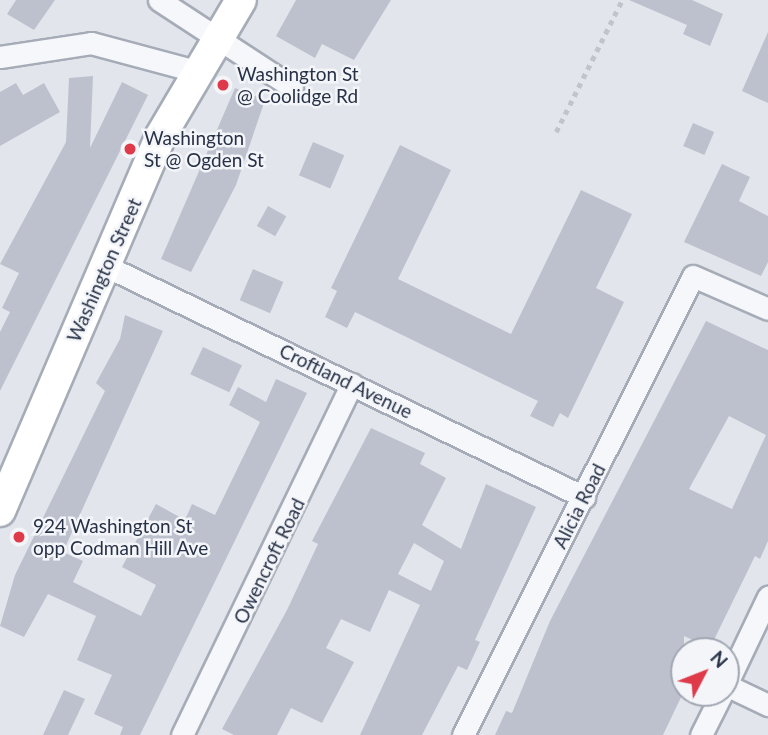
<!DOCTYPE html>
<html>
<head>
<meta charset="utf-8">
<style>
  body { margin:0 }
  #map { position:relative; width:768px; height:735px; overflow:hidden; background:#e2e6ec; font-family:Lato,sans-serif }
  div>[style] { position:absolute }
  .building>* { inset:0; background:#bcc1cd; transform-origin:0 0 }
  .path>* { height:4.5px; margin-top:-2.25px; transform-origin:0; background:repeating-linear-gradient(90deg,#c0c4cb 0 5px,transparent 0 10px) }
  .roads { filter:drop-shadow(2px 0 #a6acb7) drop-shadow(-2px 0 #a6acb7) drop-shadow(0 2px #a6acb7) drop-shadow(0 -2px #a6acb7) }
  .minor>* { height:21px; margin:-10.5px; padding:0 10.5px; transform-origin:10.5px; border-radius:10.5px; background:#f6f7fa }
  .secondary>* { height:30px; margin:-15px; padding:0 15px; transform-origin:15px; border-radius:15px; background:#fff }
  .dots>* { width:19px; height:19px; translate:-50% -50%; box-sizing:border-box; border:4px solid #f3f5f9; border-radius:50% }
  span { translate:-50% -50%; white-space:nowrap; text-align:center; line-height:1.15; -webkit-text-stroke:5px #f3f5f9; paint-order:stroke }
  .poi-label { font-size:19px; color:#283247 }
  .left { translate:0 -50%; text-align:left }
  .street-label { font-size:19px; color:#283247 }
  .north { position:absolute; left:670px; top:637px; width:70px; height:70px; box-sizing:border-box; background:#f3f5f9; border:2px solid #a2a7b2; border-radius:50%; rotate:48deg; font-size:19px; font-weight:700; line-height:28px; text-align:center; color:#283247 }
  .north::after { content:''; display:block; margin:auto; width:24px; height:32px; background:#de3a4a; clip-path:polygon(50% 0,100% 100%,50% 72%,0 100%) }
</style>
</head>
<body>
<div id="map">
  <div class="building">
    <i style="clip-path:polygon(16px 0,55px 0,34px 30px,7px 14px)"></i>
    <i style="clip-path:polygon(296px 0,391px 0,354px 60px,322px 44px,315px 58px,276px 36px)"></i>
    <i style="clip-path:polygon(629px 0,692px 0,723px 14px,710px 46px,683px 34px,687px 25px)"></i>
    <i style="clip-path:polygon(768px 32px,768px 103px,742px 91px)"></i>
    <i style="clip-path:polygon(93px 76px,90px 148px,122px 82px,148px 95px,0 391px,0 332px,10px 312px,2px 308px,19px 273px,0 264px,66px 142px,69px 78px)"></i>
    <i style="clip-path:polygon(16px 83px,23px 95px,44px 83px,60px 112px,0 146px,0 92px)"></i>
    <i style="clip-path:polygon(235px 88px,265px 100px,236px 185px,191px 272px,161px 259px)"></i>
    <i style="left:693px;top:123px;width:23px;height:25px;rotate:23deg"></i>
    <i style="left:313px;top:142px;width:34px;height:36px;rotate:23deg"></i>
    <i style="clip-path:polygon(400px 145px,451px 170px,398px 279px,511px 334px,581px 190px,632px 214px,596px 288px,624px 302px,568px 418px,560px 413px,553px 427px,530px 416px,538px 401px,355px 312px,347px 328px,325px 317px,337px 291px,331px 288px)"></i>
    <i style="clip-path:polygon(722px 164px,750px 177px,739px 201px,768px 216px,768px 262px,761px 276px,684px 242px)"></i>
    <i style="left:268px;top:206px;width:21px;height:23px;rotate:29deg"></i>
    <i style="left:253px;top:269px;width:33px;height:34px;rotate:23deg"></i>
    <i style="clip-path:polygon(125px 315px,163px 331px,63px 552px,83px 561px,73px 582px,141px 616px,156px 585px,122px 567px,156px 504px,185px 520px,192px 504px,215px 515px,260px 422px,229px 405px,238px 387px,266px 402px,276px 379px,307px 393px,140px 735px,120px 735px,123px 727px,94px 714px,112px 675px,77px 660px,96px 616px,48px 594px,24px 637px,0 626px,15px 575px,105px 391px,96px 383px,120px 339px)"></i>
    <i style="clip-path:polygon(evenodd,706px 321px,768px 350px,768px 541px,760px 559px,755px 556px,710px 648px,684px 636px,684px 691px,663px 735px,495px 735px,506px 711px,512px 713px,550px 621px,706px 321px,729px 416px,766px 435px,732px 509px,689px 489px,729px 416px)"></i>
    <i style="left:203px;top:347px;width:43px;height:30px;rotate:25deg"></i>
    <i style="clip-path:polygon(evenodd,371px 428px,425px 453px,420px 464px,446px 478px,422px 525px,461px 549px,486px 484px,536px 507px,475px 640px,480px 642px,467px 670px,458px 666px,422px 735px,360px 735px,420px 605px,389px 590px,370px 632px,341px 619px,326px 648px,354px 662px,322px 723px,291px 708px,277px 735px,234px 735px,222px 729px,287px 610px,318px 544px,312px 541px,371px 428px,414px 543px,444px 561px,431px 591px,398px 574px,414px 543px)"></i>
    <i style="clip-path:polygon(64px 690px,85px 699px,68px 735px,43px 735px)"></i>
  </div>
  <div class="path">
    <i style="left:556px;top:132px;width:148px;rotate:-63.4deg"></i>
  </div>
  <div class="roads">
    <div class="minor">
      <i style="left:159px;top:0;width:159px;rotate:33.2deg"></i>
      <i style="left:0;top:57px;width:92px;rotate:-8.7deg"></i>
      <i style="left:91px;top:43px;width:112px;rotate:15deg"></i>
      <i style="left:108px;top:267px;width:529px;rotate:25.79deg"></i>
      <i style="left:726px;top:685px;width:98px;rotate:-64.5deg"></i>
      <i style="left:726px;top:685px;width:47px;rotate:25.5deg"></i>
      <i style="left:182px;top:735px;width:390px;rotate:-64.2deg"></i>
      <i style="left:463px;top:735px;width:513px;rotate:-63.39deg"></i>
      <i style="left:693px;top:276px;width:82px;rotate:23.7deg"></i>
      <i style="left:701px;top:735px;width:47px;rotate:-63.4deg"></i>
    </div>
    <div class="secondary">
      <i style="left:0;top:511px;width:407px;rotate:-66.8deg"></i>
      <i style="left:160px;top:137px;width:159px;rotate:-59.4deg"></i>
    </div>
  </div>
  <div class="dots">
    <i style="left:223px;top:85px;background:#de3a4a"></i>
    <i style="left:130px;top:149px;background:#de3a4a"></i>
    <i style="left:19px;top:537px;background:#de3a4a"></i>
  </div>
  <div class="poi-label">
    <span class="left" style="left:237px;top:85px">Washington St<br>@ Coolidge Rd</span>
    <span class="left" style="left:144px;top:149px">Washington<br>St @ Ogden St</span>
    <span class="left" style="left:33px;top:537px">924 Washington St<br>opp Codman Hill Ave</span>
  </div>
  <div class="street-label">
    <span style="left:104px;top:270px;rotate:-66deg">Washington Street</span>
    <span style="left:346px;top:381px;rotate:26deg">Croftland Avenue</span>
    <span style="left:579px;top:506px;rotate:-63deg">Alicia Road</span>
    <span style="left:269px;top:561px;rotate:-64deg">Owencroft Road</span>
  </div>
  <div class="north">N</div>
</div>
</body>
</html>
